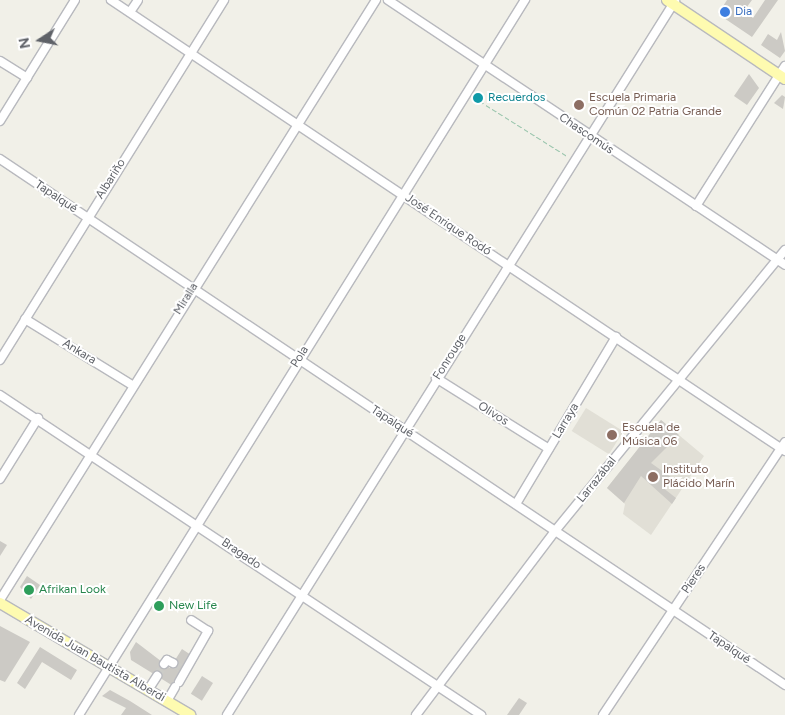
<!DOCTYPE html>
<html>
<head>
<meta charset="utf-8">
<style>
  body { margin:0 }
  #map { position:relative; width:785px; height:715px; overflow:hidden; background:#f1f0e8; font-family:Figtree,sans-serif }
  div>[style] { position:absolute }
  .education>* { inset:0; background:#e1dfd6; transform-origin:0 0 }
  .building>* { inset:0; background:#cccac5; transform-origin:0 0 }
  .minor-tunnel>* { height:8px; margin-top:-4px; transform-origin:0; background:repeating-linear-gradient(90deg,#ccccc8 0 8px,transparent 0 12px) }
  .path>* { height:1px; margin-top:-0.5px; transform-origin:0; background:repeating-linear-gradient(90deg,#9cc6ae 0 5px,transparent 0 7.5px) }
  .roads { filter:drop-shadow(1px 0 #b8b9be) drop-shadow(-1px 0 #b8b9be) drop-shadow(0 1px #b8b9be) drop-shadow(0 -1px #b8b9be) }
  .minor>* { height:8px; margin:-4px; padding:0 4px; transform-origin:4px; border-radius:4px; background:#fff }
  .major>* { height:10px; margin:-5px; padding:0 5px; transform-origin:5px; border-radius:5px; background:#fefbb0 }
  .dots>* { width:14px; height:14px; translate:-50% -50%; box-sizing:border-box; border:2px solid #fff; border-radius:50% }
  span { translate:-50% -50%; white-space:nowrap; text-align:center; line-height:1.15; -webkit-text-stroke:4px #fff; paint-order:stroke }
  .shop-label { font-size:12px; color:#366cbe }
  .left { translate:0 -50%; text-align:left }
  .culture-label { font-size:12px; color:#0d838f }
  .education-label { font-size:12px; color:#785e54 }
  .street-label { font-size:12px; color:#5f6268 }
  .leisure-label { font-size:12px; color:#27864d }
  .north { position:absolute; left:15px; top:15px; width:50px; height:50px; -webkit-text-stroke:4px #fff; paint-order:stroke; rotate:259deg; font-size:14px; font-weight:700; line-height:20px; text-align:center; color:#5f6268 }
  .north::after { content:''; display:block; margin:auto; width:18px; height:22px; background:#5f6268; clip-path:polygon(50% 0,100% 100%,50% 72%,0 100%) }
</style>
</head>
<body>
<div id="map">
  <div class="education">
    <i style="left:586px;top:408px;width:44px;height:27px;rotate:32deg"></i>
    <i style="clip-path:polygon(661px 420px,704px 456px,651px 535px,623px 514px,625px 504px,607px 488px)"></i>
  </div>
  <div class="building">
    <i style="clip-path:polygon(727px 0,752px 0,744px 11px,753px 18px,765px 0,778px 0,752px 37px,718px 14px)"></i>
    <i style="clip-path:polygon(781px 32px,785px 51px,780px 58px,761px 45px,768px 34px,777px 40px)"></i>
    <i style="clip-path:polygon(749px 74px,759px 88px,747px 105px,734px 96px)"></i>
    <i style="clip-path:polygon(782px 95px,785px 97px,783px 109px,774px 103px)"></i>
    <i style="clip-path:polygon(661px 420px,679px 435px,651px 463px,675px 480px,662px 487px,676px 498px,672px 504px,641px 476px,624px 503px,607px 488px)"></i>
    <i style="clip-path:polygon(0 541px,7px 545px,0 556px)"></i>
    <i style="clip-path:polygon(27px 576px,40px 585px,31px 599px,20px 587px)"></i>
    <i style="clip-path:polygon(0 626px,30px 642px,5px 682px,0 680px)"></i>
    <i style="clip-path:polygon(136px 642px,170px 668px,182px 649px,191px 655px,175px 679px,182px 683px,178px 689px,131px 660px,130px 652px)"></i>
    <i style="clip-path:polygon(40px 647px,77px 670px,71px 680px,42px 662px,25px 689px,17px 683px)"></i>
    <i style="left:202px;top:676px;width:13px;height:21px;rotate:32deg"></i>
    <i style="clip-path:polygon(110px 690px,130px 701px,152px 715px,121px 715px,126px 708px,102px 696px)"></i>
    <i style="clip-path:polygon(519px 698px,527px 703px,519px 715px,507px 715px)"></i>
  </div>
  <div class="minor-tunnel">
    <i style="left:173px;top:663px;width:11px;rotate:34deg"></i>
    <i style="left:157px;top:676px;width:14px;rotate:-60deg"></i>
  </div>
  <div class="path">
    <i style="left:473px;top:97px;width:111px;rotate:32.1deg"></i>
  </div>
  <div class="roads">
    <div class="minor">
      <i style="left:111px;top:0;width:811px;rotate:33.79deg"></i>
      <i style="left:388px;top:0;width:477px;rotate:33.7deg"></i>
      <i style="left:130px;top:12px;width:14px;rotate:-56deg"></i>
      <i style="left:0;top:61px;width:32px;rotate:32deg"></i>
      <i style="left:0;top:121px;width:142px;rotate:-58.2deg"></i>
      <i style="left:0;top:159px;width:945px;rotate:33.82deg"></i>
      <i style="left:696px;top:206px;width:166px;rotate:-57.6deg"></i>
      <i style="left:25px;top:319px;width:126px;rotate:31.7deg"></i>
      <i style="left:0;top:360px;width:424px;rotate:-58.1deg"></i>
      <i style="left:436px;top:378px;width:133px;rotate:32.1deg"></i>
      <i style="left:0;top:395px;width:578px;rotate:33.64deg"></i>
      <i style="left:0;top:479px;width:72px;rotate:-58.1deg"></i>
      <i style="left:516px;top:504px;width:195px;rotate:-59.1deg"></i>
      <i style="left:0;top:600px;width:708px;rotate:-57.93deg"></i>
      <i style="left:164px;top:664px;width:5px;rotate:-53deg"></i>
      <i style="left:167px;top:660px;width:7px;rotate:27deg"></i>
      <i style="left:179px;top:682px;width:59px;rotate:-60.4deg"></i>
      <i style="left:208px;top:631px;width:20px;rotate:-147deg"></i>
      <i style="left:148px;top:690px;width:17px;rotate:-57deg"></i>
      <i style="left:167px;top:701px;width:16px;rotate:-60deg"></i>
      <i style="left:79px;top:715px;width:843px;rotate:-58.05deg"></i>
      <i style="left:227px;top:715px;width:843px;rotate:-57.89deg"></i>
      <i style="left:416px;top:715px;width:231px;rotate:-52.9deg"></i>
      <i style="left:555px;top:531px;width:363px;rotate:-50.7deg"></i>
      <i style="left:603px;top:715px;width:328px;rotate:-56.3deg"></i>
    </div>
    <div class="major">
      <i style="left:667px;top:0;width:142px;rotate:33.8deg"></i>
      <i style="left:0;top:603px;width:221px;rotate:30.5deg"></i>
    </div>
  </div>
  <div class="dots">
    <i style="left:725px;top:12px;background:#3f7fe0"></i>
    <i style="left:478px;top:98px;background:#0f9aa8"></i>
    <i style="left:579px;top:105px;background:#8d6e63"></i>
    <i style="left:612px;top:435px;background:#8d6e63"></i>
    <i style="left:653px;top:477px;background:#8d6e63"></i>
    <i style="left:29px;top:590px;background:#2e9e5b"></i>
    <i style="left:159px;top:606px;background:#2e9e5b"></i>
  </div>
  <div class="shop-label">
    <span class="left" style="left:735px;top:12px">Dia</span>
  </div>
  <div class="culture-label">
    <span class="left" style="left:488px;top:98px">Recuerdos</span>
  </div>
  <div class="education-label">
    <span class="left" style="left:589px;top:105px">Escuela Primaria<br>Común 02 Patria Grande</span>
    <span class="left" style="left:622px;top:435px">Escuela de<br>Música 06</span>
    <span class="left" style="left:663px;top:477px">Instituto<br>Plácido Marín</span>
  </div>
  <div class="street-label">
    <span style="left:586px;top:134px;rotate:34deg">Chascomús</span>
    <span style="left:111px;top:179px;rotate:-58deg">Albariño</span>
    <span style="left:56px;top:197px;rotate:34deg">Tapalqué</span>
    <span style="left:448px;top:225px;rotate:34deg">José Enrique Rodó</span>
    <span style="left:186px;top:299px;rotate:-58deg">Miralla</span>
    <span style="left:79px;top:352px;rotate:31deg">Ankara</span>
    <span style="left:300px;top:357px;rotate:-58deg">Pola</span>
    <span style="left:450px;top:357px;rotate:-58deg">Fonrouge</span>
    <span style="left:493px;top:414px;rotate:32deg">Olivos</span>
    <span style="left:566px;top:421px;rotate:-59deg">Larraya</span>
    <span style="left:392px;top:422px;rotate:33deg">Tapalqué</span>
    <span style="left:597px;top:480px;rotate:-51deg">Larrazábal</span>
    <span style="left:241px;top:554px;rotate:34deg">Bragado</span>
    <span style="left:694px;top:579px;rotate:-56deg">Pieres</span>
    <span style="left:729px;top:648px;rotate:34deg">Tapalqué</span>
    <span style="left:95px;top:659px;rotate:30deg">Avenida Juan Bautista Alberdi</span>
  </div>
  <div class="leisure-label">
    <span class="left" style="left:39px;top:590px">Afrikan Look</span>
    <span class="left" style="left:169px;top:606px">New Life</span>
  </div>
  <div class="north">N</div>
</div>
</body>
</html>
